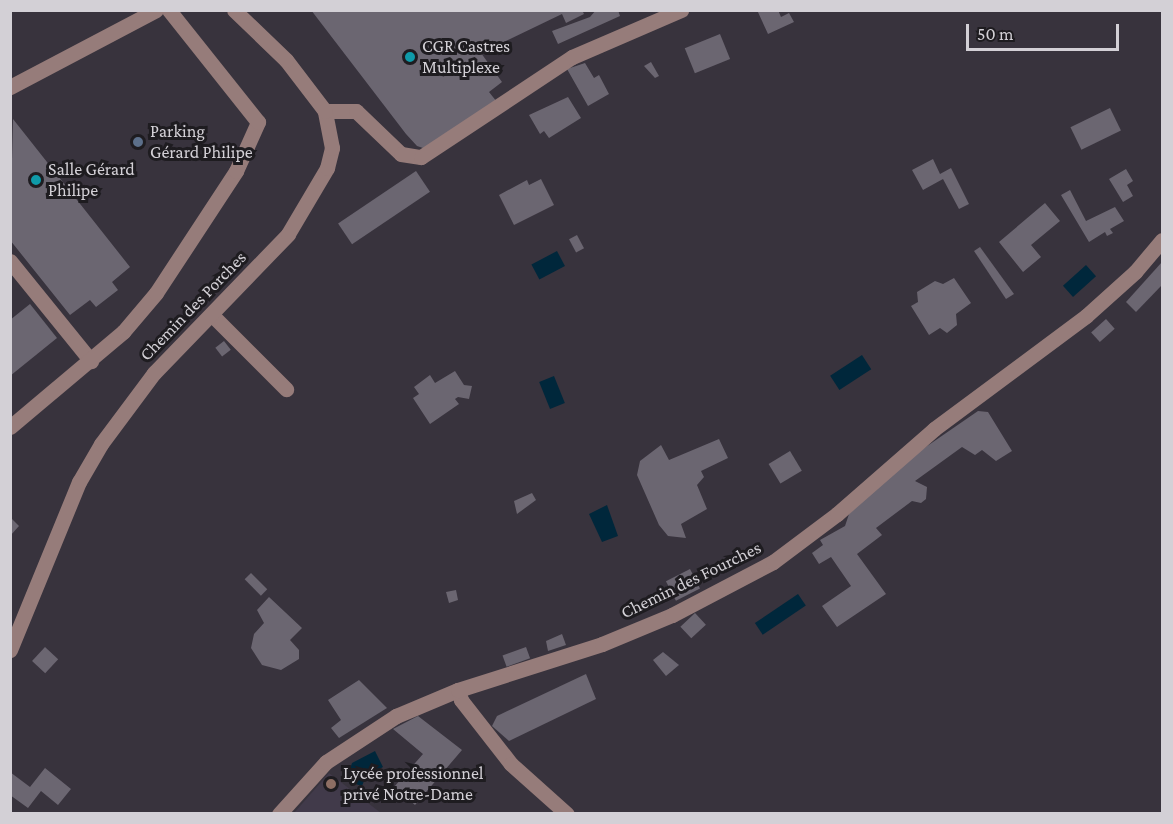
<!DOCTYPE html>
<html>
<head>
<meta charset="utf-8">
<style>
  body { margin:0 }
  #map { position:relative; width:1173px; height:824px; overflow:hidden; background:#38333d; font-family:"Crimson Pro",serif }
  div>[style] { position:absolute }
  .built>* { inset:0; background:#413a4a }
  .water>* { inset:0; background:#00273b; transform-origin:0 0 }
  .building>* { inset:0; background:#6b6671; transform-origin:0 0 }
  .minor>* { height:15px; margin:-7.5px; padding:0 7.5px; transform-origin:7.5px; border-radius:7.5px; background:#967c7a }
  .dots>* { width:16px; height:16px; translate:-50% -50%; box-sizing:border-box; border:3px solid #1e1c20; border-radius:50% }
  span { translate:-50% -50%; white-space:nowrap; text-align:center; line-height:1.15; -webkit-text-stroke:6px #1e1c20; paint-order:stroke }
  .poi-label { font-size:18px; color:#d3d0d6 }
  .left { translate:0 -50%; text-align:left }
  .street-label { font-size:18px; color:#d3d0d6 }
  .frame { position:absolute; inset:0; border:12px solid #d3d0d6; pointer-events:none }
  .scale { position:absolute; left:966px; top:24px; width:153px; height:27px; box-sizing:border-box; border:3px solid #d3d0d6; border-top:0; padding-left:8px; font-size:18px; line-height:21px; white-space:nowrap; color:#d3d0d6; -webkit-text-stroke:4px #1e1c20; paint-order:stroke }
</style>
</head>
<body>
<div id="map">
  <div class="built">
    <i style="clip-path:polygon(329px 773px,381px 813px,294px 813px)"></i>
  </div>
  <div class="water">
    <i style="left:557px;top:251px;width:17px;height:29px;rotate:62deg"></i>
    <i style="left:1086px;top:265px;width:15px;height:31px;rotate:48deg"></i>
    <i style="left:862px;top:355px;width:17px;height:38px;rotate:57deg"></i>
    <i style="left:554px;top:376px;width:29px;height:16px;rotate:68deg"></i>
    <i style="clip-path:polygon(607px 505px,618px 536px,602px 542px,589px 514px)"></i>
    <i style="left:798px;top:594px;width:14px;height:52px;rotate:56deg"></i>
    <i style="clip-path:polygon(375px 751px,383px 767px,366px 776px,362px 786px,346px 781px,352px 763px)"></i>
  </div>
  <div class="building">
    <i style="clip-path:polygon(311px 10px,582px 10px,584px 14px,566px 23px,562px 14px,481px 53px,502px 82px,489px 92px,497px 102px,426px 149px,417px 146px,406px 134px)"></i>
    <i style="clip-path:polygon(596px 10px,618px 10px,620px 16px,558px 44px,552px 31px,590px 17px)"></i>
    <i style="clip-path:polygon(757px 10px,778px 10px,781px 17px,789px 13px,794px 22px,768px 34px)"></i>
    <i style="left:720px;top:34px;width:27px;height:38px;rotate:68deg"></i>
    <i style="clip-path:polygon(651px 62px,659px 76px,655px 78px,644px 66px)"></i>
    <i style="clip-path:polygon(585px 63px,594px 78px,599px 75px,609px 94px,588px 106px,567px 69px)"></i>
    <i style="clip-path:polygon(568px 97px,581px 118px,549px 138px,544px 131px,540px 134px,529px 115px)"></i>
    <i style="left:1110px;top:108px;width:25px;height:44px;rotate:64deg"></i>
    <i style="clip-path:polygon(13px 119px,130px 267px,112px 282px,118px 290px,96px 307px,90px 300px,70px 315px,10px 240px)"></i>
    <i style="clip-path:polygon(933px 159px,940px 174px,951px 168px,969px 204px,959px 209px,943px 179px,923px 190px,912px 170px)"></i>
    <i style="clip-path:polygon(1126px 169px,1133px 181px,1127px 185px,1133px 196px,1123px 202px,1109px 179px)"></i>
    <i style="left:416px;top:171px;width:25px;height:94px;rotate:56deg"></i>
    <i style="clip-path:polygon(541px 179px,554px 205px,514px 225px,499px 195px,527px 180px,529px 185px)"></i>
    <i style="clip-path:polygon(1070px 190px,1086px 221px,1115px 207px,1124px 221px,1110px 229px,1113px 233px,1107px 236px,1105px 232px,1089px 242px,1061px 195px)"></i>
    <i style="clip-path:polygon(1045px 203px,1060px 221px,1031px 245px,1041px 257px,1023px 272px,999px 242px)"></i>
    <i style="left:577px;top:235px;width:15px;height:9px;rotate:62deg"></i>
    <i style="clip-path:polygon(980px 247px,1014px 294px,1006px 299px,974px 251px)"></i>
    <i style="clip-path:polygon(1162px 262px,1162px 285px,1136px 312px,1126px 302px)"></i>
    <i style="clip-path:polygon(954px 278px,971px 303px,956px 314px,957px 325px,947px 333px,940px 328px,929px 335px,911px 306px,918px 302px,917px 292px,935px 281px,943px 284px)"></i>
    <i style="clip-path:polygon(30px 304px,57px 338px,10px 376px,10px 320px)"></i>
    <i style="left:1106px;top:319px;width:13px;height:20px;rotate:48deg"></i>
    <i style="left:224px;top:341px;width:11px;height:11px;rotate:52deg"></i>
    <i style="clip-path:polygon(455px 371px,464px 385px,472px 386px,469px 399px,458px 397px,455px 399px,459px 404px,430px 424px,413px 398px,419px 394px,414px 387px,430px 375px,435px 383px)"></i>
    <i style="clip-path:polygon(978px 411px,988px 412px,1012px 451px,996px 461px,982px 450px,975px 455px,962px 447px,915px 481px,927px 487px,926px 499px,921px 503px,912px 501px,876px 528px,882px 535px,857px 554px,886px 594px,837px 627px,822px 606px,851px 586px,831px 557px,819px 564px,812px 553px,823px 545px,820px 540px,845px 526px,849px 514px,904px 462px)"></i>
    <i style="clip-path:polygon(719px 439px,728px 458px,701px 471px,704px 477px,697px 485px,707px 509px,681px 524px,686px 538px,668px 536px,659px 525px,637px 475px,640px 461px,661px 445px,669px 460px)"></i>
    <i style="left:790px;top:451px;width:23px;height:25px;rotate:59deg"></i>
    <i style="clip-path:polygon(532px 493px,536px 500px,517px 514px,514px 501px)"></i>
    <i style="clip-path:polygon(10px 517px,19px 526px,10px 536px)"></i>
    <i style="left:690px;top:569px;width:22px;height:27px;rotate:63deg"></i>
    <i style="left:251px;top:573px;width:23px;height:9px;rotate:45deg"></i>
    <i style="clip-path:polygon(456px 590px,458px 600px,449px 603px,446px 592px)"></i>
    <i style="clip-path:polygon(269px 597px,302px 628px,290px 640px,299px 650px,299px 659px,281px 670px,262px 665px,251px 648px,254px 634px,264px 623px,257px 610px)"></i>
    <i style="left:695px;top:613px;width:16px;height:20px;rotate:47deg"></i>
    <i style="clip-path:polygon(562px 634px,566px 645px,548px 651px,546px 641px)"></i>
    <i style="left:45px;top:647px;width:18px;height:19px;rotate:43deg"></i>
    <i style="left:526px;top:647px;width:12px;height:25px;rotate:70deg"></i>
    <i style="clip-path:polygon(663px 652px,679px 665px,666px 676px,653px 660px)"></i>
    <i style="clip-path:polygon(586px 674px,596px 699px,509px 741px,492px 726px,497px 716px)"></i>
    <i style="clip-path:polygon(359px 680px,387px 708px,339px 738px,331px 728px,341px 720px,328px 700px)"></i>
    <i style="clip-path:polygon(418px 716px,462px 750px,415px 805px,394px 787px,423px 754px,393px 729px)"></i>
    <i style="clip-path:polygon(45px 768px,71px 789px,58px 805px,41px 791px,28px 808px,10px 795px,10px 772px,30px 787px)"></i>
  </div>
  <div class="minor">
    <i style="left:10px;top:87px;width:165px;rotate:-27.8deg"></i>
    <i style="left:325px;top:111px;width:31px"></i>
    <i style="left:356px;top:111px;width:62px;rotate:43.7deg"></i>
    <i style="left:401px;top:154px;width:20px;rotate:9deg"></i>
    <i style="left:421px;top:157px;width:181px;rotate:-33.5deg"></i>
    <i style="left:572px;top:57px;width:119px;rotate:-23.3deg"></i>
    <i style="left:10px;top:261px;width:129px;rotate:51deg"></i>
    <i style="left:212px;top:315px;width:105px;rotate:45deg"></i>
    <i style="left:10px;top:427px;width:148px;rotate:-40.1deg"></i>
    <i style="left:123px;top:332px;width:51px;rotate:-49.8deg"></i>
    <i style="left:156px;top:293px;width:146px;rotate:-56.7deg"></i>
    <i style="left:236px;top:171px;width:54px;rotate:-65.8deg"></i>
    <i style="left:258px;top:122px;width:143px;rotate:-128.5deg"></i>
    <i style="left:10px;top:650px;width:182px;rotate:-67.7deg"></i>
    <i style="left:79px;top:482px;width:44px;rotate:-59.9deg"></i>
    <i style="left:101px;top:444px;width:89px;rotate:-53.3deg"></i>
    <i style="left:154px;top:373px;width:193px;rotate:-46deg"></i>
    <i style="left:288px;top:234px;width:77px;rotate:-59.4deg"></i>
    <i style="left:327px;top:168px;width:21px;rotate:-76deg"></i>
    <i style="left:332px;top:148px;width:38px;rotate:-101deg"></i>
    <i style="left:325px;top:111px;width:64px;rotate:-127.4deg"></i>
    <i style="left:286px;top:60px;width:72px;rotate:-136.1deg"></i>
    <i style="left:458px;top:690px;width:10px;rotate:73deg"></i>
    <i style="left:461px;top:700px;width:81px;rotate:52deg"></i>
    <i style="left:511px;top:764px;width:75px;rotate:41.8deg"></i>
    <i style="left:279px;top:814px;width:70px;rotate:-47.9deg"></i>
    <i style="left:326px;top:762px;width:84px;rotate:-33.3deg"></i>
    <i style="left:396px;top:716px;width:67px;rotate:-22.8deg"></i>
    <i style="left:458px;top:690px;width:151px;rotate:-17.7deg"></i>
    <i style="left:602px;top:644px;width:76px;rotate:-22.5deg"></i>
    <i style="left:672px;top:615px;width:114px;rotate:-27.7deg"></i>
    <i style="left:773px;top:562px;width:80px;rotate:-36.9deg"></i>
    <i style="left:837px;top:514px;width:129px;rotate:-41.2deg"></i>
    <i style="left:934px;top:429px;width:189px;rotate:-36.6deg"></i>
    <i style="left:1086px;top:316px;width:66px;rotate:-41.9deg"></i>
    <i style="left:1135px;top:272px;width:42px;rotate:-49.8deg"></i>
  </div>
  <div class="dots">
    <i style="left:410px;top:57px;background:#0f9aa8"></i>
    <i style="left:138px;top:142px;background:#5c6f8a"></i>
    <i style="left:36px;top:180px;background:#0f9aa8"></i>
    <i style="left:331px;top:784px;background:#8d6e63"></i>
  </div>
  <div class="poi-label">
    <span class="left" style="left:422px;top:57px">CGR Castres<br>Multiplexe</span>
    <span class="left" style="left:150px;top:142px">Parking<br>Gérard Philipe</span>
    <span class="left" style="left:48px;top:180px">Salle Gérard<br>Philipe</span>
    <span class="left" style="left:343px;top:784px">Lycée professionnel<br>privé Notre-Dame</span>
  </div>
  <div class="street-label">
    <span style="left:193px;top:306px;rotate:-46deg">Chemin des Porches</span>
    <span style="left:691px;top:580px;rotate:-26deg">Chemin des Fourches</span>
  </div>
  <div class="frame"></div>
  <div class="scale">50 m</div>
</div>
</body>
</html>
